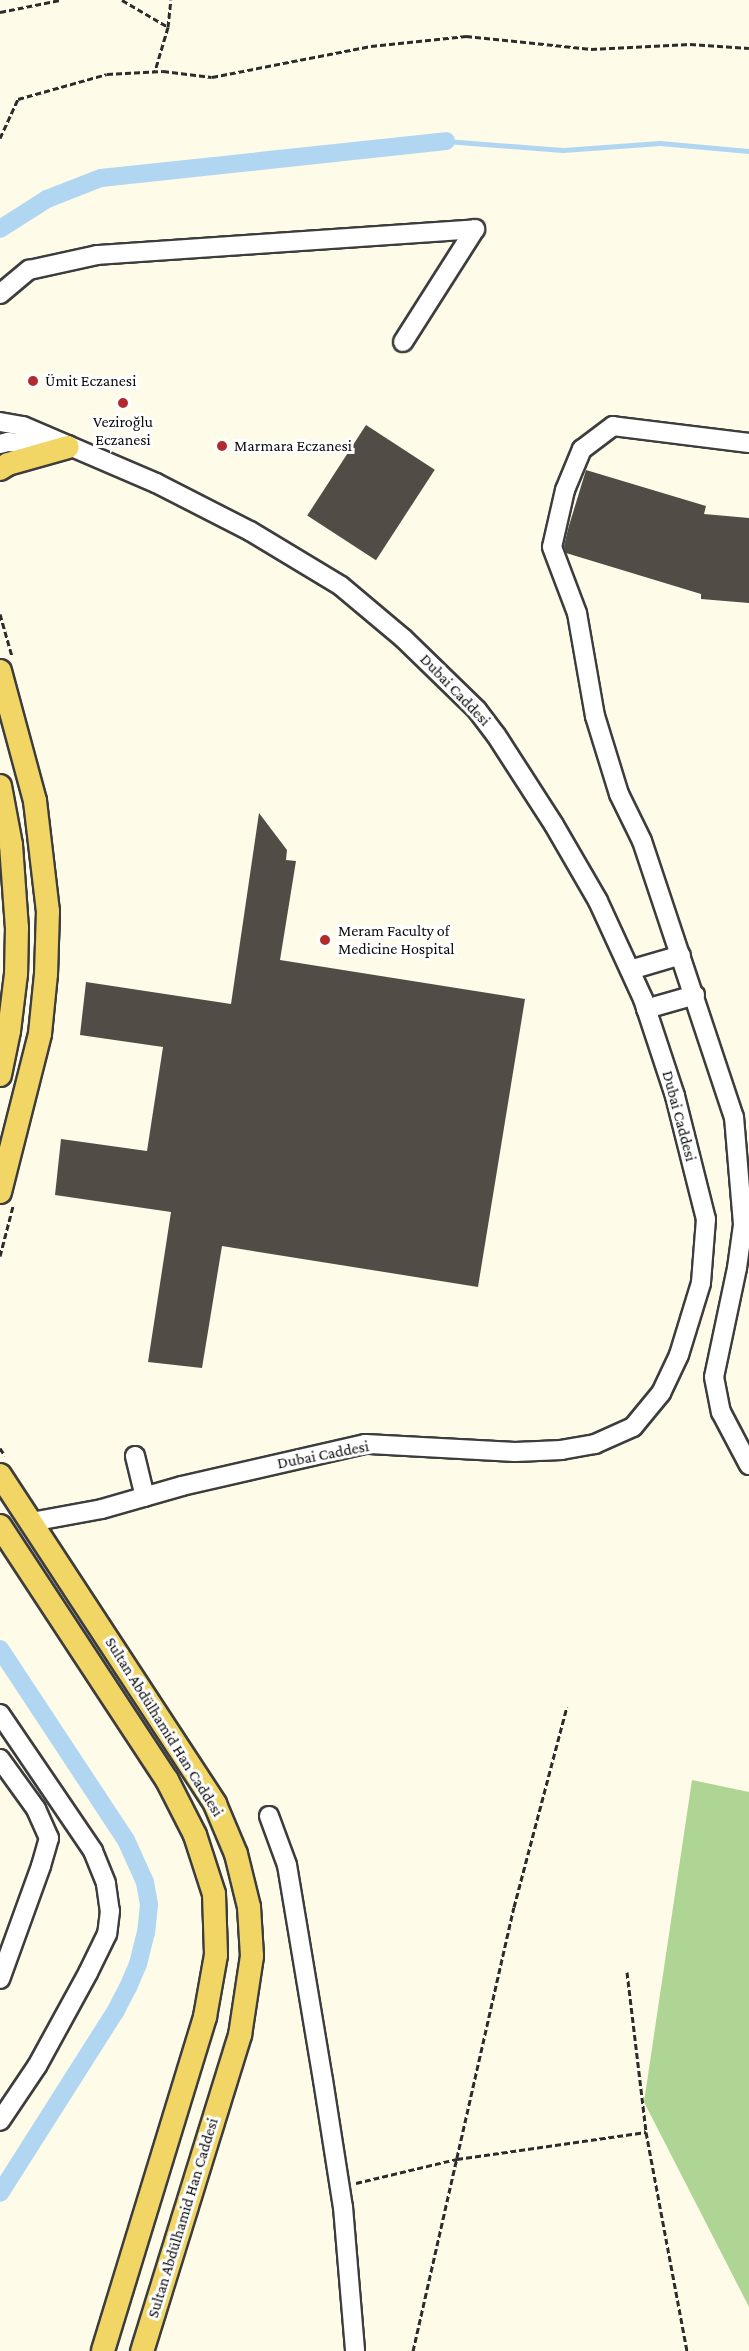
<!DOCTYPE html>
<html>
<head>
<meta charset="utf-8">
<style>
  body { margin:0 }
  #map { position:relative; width:749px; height:2351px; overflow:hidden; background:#fefbe8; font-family:"Crimson Pro",serif }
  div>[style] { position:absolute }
  .forest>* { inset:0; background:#afd595 }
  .stream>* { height:5px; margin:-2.5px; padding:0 2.5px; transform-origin:2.5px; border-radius:2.5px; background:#b0d6f2 }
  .canal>* { height:18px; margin:-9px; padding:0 9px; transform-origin:9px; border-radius:9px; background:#b0d6f2 }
  .building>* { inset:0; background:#524c47; transform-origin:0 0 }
  .path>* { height:3px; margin-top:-1.5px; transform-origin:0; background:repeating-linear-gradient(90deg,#2c2c2c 0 6px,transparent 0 9px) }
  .roads { filter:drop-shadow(2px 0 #3d3d3d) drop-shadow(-2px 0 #3d3d3d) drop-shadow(0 2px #3d3d3d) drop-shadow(0 -2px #3d3d3d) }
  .minor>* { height:18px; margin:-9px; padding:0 9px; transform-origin:9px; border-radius:9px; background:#fff }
  .major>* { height:22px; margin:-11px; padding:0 11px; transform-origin:11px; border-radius:11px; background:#f1d565 }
  .dots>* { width:16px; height:16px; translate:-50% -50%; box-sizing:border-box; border:3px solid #fff; border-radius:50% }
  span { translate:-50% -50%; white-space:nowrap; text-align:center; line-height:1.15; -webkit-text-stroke:6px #fff; paint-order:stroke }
  .poi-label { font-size:16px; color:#0a0a0a }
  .left { translate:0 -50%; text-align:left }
  .street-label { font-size:16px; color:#0a0a0a }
</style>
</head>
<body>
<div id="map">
  <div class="forest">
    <i style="clip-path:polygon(692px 1780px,749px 1792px,749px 2307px,644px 2102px)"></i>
  </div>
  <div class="stream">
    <i style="left:446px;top:141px;width:117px;rotate:4.4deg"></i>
    <i style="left:563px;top:150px;width:97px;rotate:-4.1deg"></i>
    <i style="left:660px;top:143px;width:89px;rotate:5.1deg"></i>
  </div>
  <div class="canal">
    <i style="left:0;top:229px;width:56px;rotate:-32.6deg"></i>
    <i style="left:47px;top:199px;width:58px;rotate:-21.3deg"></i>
    <i style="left:101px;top:178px;width:347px;rotate:-6.1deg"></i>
    <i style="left:0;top:1649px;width:229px;rotate:56.6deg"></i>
    <i style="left:126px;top:1840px;width:46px;rotate:65.7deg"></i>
    <i style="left:145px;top:1882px;width:23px;rotate:80deg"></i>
    <i style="left:149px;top:1905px;width:27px;rotate:96deg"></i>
    <i style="left:146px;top:1932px;width:33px;rotate:104deg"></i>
    <i style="left:138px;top:1964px;width:25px;rotate:113deg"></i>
    <i style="left:128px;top:1987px;width:28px;rotate:117deg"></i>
    <i style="left:115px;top:2012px;width:214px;rotate:122.4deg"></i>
  </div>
  <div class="building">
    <i style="left:366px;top:425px;width:82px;height:108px;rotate:33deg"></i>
    <i style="clip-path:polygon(586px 470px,706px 506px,704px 514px,749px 518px,749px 603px,701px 599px,701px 594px,566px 553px,564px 546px,568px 529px)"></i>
    <i style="clip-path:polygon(259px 813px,287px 850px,286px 860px,296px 861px,280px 960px,525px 999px,478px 1287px,222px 1246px,202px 1368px,148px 1362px,171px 1212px,55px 1195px,61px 1139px,147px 1151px,163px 1047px,80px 1035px,86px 982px,231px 1004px)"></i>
  </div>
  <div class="path">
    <i style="left:122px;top:0;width:53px;rotate:30.4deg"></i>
    <i style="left:168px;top:27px;width:46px;rotate:106.5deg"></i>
    <i style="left:0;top:12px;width:61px;rotate:-11.3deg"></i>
    <i style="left:168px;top:27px;width:27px;rotate:-84deg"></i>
    <i style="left:0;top:138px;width:43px;rotate:-65.2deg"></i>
    <i style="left:18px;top:99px;width:92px;rotate:-15.7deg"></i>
    <i style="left:107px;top:74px;width:56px;rotate:-3.1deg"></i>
    <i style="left:163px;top:71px;width:49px;rotate:7deg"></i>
    <i style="left:212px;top:77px;width:162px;rotate:-11deg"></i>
    <i style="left:371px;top:46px;width:96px;rotate:-6deg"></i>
    <i style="left:466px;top:36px;width:126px;rotate:5.9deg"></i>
    <i style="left:591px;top:49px;width:99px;rotate:-2.9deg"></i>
    <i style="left:690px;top:44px;width:59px;rotate:3.9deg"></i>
    <i style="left:0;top:614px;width:44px;rotate:74.1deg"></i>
    <i style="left:0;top:1256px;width:52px;rotate:-75.4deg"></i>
    <i style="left:0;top:1448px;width:9px;rotate:58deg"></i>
    <i style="left:627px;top:1972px;width:161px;rotate:83.2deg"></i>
    <i style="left:646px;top:2132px;width:223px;rotate:79.4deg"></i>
    <i style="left:356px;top:2183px;width:104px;rotate:-13.4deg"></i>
    <i style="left:457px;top:2159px;width:191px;rotate:-8.1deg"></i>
    <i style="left:413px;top:2351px;width:455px;rotate:-77.2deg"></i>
    <i style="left:514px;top:1907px;width:207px;rotate:-75.2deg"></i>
  </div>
  <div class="roads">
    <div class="minor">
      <i style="left:0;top:294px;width:38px;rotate:-40deg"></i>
      <i style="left:29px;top:270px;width:70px;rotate:-12.4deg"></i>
      <i style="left:97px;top:255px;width:379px;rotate:-3.9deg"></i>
      <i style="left:475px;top:229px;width:134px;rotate:122.5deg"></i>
      <i style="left:0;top:422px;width:23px;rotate:10deg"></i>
      <i style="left:23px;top:426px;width:145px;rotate:23.2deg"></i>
      <i style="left:156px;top:483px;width:106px;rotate:27.1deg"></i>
      <i style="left:250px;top:531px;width:106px;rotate:31.1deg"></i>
      <i style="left:341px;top:586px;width:81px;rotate:40deg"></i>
      <i style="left:403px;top:638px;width:103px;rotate:44.2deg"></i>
      <i style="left:477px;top:710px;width:31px;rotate:53deg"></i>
      <i style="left:496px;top:735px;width:107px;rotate:57.2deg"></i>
      <i style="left:554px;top:825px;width:88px;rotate:59.9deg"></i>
      <i style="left:598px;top:901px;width:108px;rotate:65.3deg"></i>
      <i style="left:643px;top:999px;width:102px;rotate:71.7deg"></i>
      <i style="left:675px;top:1096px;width:127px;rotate:75.9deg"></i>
      <i style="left:706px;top:1219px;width:64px;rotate:94.5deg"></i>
      <i style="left:701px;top:1283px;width:75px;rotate:107deg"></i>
      <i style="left:679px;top:1355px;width:42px;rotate:115.3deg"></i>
      <i style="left:661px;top:1393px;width:44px;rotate:129.5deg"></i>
      <i style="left:633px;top:1427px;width:42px;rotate:155.9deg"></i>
      <i style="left:595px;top:1444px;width:34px;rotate:170deg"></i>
      <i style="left:562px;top:1450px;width:47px;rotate:177.6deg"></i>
      <i style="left:515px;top:1452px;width:150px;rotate:-176.9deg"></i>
      <i style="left:365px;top:1444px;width:188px;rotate:167.1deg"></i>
      <i style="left:182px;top:1486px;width:83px;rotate:164deg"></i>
      <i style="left:102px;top:1509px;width:72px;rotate:169.6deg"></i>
      <i style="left:749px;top:443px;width:137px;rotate:-172.9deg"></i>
      <i style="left:613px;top:426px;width:39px;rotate:143deg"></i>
      <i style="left:582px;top:449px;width:44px;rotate:112.5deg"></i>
      <i style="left:565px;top:490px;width:58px;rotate:102.8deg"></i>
      <i style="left:552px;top:547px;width:71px;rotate:69.3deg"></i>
      <i style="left:577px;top:613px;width:105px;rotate:80.1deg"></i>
      <i style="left:595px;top:716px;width:82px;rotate:72.9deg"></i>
      <i style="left:619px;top:794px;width:52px;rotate:63.9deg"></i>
      <i style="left:642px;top:841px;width:291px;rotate:71.6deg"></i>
      <i style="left:734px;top:1117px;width:108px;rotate:85.2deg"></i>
      <i style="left:743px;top:1225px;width:43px;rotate:97.9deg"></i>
      <i style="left:737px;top:1268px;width:111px;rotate:101.9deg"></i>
      <i style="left:714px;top:1377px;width:36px;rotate:79deg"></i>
      <i style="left:721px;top:1412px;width:60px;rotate:62.2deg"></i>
      <i style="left:0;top:444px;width:8px;rotate:-14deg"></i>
      <i style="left:8px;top:442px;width:46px;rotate:5deg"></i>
      <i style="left:630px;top:970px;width:53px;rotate:-16.4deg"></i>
      <i style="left:646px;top:1009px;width:51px;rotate:-15.9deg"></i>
      <i style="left:135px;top:1456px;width:42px;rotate:76.3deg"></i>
      <i style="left:0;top:1714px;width:166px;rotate:55.8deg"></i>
      <i style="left:93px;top:1851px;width:35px;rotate:68deg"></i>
      <i style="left:106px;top:1884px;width:27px;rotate:82deg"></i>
      <i style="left:110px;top:1911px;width:23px;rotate:97deg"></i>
      <i style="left:107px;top:1934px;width:43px;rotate:116deg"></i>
      <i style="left:88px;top:1973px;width:106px;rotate:118.7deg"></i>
      <i style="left:37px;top:2066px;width:66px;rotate:123.9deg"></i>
      <i style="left:0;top:1759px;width:62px;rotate:54.2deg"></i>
      <i style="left:36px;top:1809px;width:32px;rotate:66deg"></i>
      <i style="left:49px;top:1838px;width:29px;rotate:106deg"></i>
      <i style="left:41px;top:1866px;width:120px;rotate:109.9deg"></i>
      <i style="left:269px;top:1816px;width:52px;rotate:69.8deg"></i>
      <i style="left:287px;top:1865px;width:218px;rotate:80.5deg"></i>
      <i style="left:323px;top:2080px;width:129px;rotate:81.1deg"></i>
      <i style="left:343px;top:2207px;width:144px;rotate:85.2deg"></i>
    </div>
    <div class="major">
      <i style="left:0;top:469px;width:9px;rotate:-32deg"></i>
      <i style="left:8px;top:464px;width:62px;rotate:-15.8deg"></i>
      <i style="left:0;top:671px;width:135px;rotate:74.9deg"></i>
      <i style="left:35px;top:801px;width:111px;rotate:83.3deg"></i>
      <i style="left:48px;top:911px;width:63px;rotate:91.8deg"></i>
      <i style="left:46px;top:974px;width:60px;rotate:95.7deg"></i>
      <i style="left:40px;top:1034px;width:163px;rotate:104.2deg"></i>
      <i style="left:0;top:786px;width:60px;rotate:79.4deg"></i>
      <i style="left:11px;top:845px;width:83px;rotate:85.9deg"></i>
      <i style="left:17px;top:928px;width:46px;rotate:91.2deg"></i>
      <i style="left:16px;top:974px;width:57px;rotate:97deg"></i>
      <i style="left:9px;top:1031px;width:45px;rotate:101.6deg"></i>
      <i style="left:0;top:1475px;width:393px;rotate:56.8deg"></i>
      <i style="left:215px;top:1804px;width:54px;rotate:67.2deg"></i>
      <i style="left:236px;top:1854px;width:55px;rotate:76.2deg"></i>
      <i style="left:249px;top:1907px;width:49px;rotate:86.5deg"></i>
      <i style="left:252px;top:1956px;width:80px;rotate:98.6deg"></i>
      <i style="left:240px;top:2035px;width:331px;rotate:107.2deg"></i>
      <i style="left:0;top:1526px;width:304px;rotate:56.7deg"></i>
      <i style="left:167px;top:1780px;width:62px;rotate:63deg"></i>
      <i style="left:195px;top:1835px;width:62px;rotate:72.1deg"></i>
      <i style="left:214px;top:1894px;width:61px;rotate:88.1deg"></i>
      <i style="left:216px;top:1955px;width:63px;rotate:100.1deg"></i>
      <i style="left:205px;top:2017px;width:349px;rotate:107deg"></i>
    </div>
  </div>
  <div class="dots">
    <i style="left:33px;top:381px;background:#b12b2c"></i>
    <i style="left:123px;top:403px;background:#b12b2c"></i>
    <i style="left:222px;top:446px;background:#b12b2c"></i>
    <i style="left:325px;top:940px;background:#b12b2c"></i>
  </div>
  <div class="poi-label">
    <span class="left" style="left:45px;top:381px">Ümit Eczanesi</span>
    <span style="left:123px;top:431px">Veziroğlu<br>Eczanesi</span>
    <span class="left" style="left:234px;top:446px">Marmara Eczanesi</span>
    <span class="left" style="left:338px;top:940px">Meram Faculty of<br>Medicine Hospital</span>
  </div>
  <div class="street-label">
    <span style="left:455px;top:690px;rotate:46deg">Dubai Caddesi</span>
    <span style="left:679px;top:1116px;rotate:75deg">Dubai Caddesi</span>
    <span style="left:323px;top:1455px;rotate:-11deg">Dubai Caddesi</span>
    <span style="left:164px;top:1727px;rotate:58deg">Sultan Abdülhamid Han Caddesi</span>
    <span style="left:183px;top:2218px;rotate:-73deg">Sultan Abdülhamid Han Caddesi</span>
  </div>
</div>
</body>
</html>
